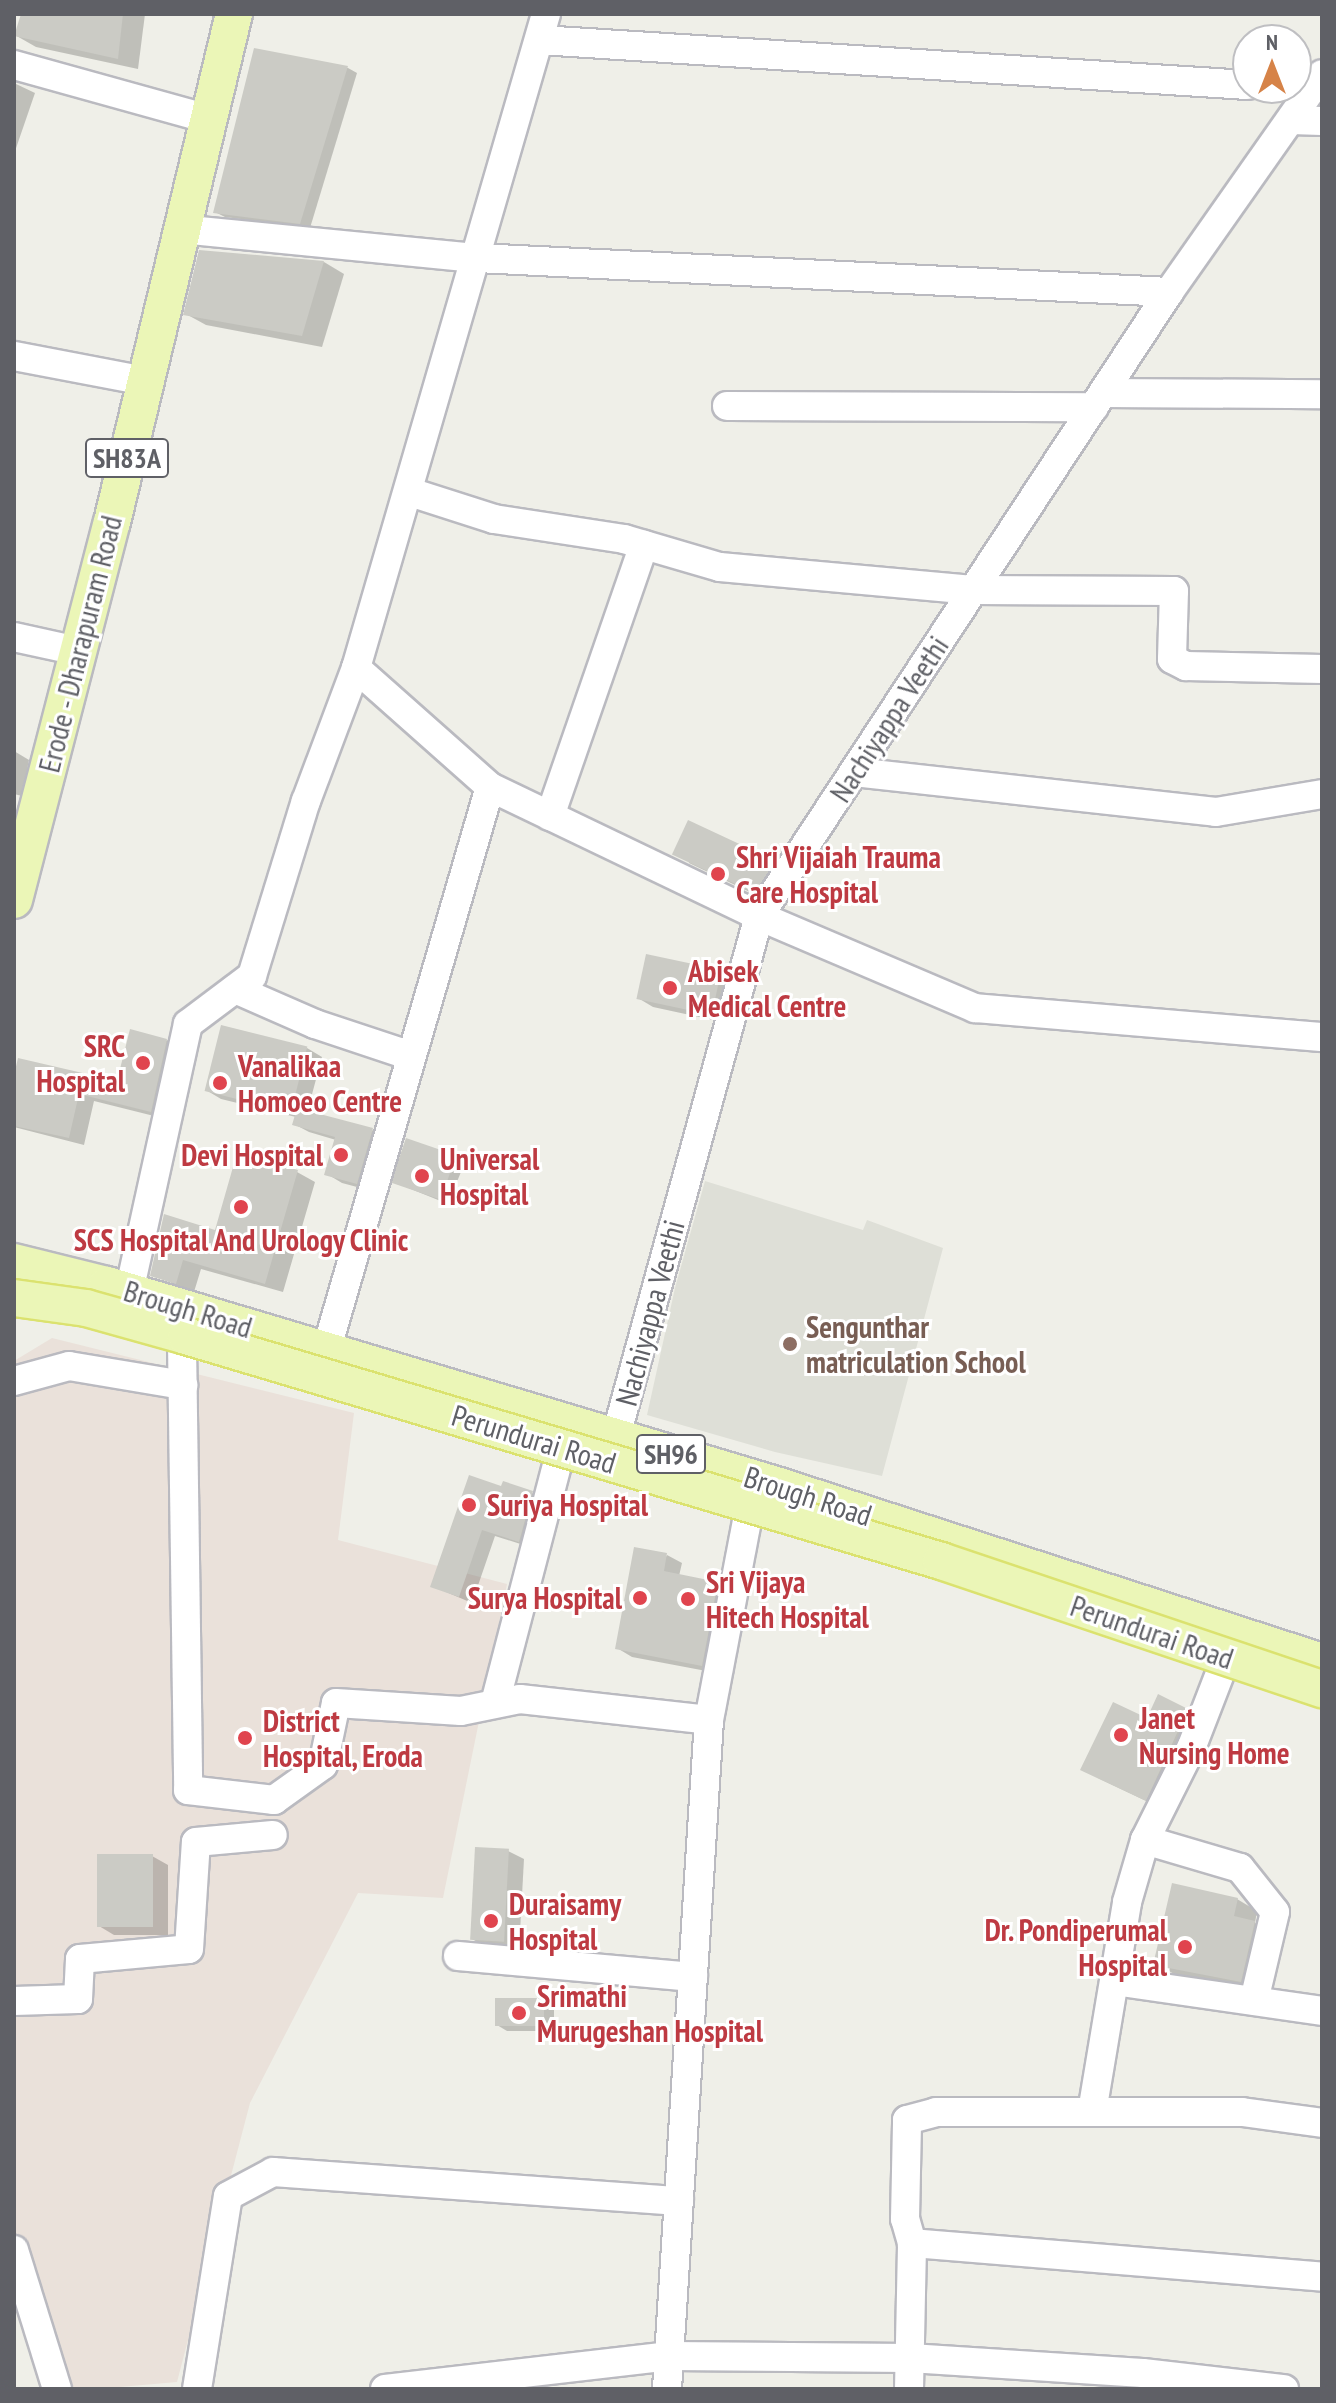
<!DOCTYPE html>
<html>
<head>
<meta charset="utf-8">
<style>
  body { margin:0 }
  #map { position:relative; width:1336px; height:2403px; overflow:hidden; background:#efefe8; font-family:"PT Sans Narrow",sans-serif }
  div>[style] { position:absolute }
  .education>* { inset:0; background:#dedfd7 }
  .medical>* { inset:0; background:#eae1da }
  .shadow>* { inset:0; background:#0003; transform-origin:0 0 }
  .building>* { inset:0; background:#cbcbc5; transform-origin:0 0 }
  .roads { filter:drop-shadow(2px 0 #babac0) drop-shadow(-2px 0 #babac0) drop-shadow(0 2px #babac0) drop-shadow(0 -2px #babac0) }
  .minor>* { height:28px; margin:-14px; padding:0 14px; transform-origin:14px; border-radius:14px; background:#fff }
  .major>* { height:36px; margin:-18px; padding:0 18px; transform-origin:18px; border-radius:18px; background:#ebf6b7 }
  .bridges { filter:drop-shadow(2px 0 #dbe26f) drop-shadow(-2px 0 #dbe26f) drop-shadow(0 2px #dbe26f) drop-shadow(0 -2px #dbe26f) }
  .major-bridge>* { height:36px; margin:-18px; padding:0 18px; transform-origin:18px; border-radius:18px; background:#ebf6b7 }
  .dots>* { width:22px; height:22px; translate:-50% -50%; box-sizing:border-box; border:4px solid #fff; border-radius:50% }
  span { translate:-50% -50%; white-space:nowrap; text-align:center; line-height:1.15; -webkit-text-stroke:6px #fff; paint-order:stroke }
  .shield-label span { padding:2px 6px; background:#fff; border:2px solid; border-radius:6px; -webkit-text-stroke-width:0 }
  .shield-label { font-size:28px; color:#5f6066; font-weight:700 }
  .street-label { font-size:30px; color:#5f6066 }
  .health-label { font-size:30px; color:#be3a42; font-weight:700 }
  .left { translate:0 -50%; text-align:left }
  .right { translate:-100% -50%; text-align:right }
  .education-label { font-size:30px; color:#785e54; font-weight:700 }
  .frame { position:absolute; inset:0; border:16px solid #5f6066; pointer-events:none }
  .north { position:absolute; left:1232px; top:24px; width:80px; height:80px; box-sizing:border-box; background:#fff; border:2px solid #bfbfc2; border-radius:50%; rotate:0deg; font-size:22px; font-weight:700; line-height:32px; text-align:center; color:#5f6066 }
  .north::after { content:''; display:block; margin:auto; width:28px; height:36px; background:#d68348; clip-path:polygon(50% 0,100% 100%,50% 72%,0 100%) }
</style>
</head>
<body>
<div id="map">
  <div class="education">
    <i style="clip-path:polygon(705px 1181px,863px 1230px,867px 1220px,943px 1248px,882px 1476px,775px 1452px,647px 1415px,675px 1288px)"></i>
  </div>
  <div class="medical">
    <i style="clip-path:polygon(52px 1338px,354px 1413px,338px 1540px,507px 1584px,443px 1898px,358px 1893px,250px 2103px,177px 2382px,97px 2389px,49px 2389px,14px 2285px,14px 1361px)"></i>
  </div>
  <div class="shadow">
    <i style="clip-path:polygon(23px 14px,145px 14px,138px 69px,36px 47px,15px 35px)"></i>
    <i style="clip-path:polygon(255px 51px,348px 68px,357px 73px,310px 228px,225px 217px,215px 212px)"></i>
    <i style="clip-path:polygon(14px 83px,35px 93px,14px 154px)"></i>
    <i style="clip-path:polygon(324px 262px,344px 274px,322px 347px,206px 325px,186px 314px)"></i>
    <i style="clip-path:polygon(14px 751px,29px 760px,22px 796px,14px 794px)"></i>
    <i style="clip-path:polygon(689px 823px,789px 870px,769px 901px,689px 863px)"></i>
    <i style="clip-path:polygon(647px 956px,721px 972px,736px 981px,727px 1023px,653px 1007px,638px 998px)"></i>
    <i style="clip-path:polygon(167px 1040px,182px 1049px,166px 1119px,94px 1101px,84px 1145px,14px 1127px,14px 1084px,118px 1083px)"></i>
    <i style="clip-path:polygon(307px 1048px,322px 1057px,307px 1113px,372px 1130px,387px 1139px,372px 1191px,342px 1183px,327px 1174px,336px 1140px,309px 1132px,294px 1124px,296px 1117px,221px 1099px,206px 1090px)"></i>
    <i style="left:407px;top:1140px;width:62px;height:44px;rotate:22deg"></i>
    <i style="clip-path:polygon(297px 1172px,315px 1182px,283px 1292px,201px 1269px,194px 1292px,152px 1275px)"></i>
    <i style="clip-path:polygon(502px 1489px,532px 1493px,545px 1500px,533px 1548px,495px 1536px,472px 1603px,432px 1586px)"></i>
    <i style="clip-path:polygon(667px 1555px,682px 1563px,679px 1576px,717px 1584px,732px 1592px,717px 1673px,632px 1657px,617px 1648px)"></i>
    <i style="clip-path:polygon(1187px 1711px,1202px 1719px,1161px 1808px,1098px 1778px,1148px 1720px)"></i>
    <i style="clip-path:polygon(508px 1851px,524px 1859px,519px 1950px,488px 1948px,472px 1939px)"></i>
    <i style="clip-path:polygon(152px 1856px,168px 1865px,168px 1935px,114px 1935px,99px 1926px)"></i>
    <i style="clip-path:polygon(1237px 1899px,1257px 1911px,1255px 1923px,1275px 1934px,1261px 1992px,1176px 1975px,1156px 1964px)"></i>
    <i style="clip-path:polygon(544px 2000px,554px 2006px,554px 2031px,507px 2031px,497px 2025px)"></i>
  </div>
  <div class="building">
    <i style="clip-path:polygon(21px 14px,123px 14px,118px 59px,14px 36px)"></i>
    <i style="clip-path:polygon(254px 48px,348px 66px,300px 224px,213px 213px)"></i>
    <i style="clip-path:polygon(199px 250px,324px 261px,302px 336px,183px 315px)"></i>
    <i style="left:688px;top:820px;width:96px;height:38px;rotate:25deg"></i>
    <i style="left:646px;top:954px;width:77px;height:46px;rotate:12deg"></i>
    <i style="left:221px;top:1025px;width:89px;height:68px;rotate:14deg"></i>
    <i style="clip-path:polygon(130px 1029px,167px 1039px,151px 1112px,79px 1094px,69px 1138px,14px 1126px,14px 1075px,18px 1058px,117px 1081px)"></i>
    <i style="clip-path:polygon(297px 1108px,373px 1128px,357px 1184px,324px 1175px,335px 1137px,292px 1125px)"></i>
    <i style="left:406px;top:1138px;width:53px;height:47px;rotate:19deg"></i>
    <i style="clip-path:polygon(237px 1153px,298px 1170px,265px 1284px,183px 1260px,176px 1284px,150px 1276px,164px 1214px,215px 1230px)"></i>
    <i style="clip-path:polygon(469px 1475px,501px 1486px,503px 1481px,533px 1491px,519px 1542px,482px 1530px,459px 1597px,430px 1587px)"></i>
    <i style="clip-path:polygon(634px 1547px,667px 1553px,664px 1571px,718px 1582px,702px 1666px,615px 1649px)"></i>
    <i style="clip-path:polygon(1158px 1694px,1188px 1709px,1146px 1801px,1080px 1770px,1113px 1702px,1147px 1718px)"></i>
    <i style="left:475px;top:1847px;width:34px;height:93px;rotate:3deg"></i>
    <i style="left:153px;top:1854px;width:73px;height:56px;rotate:90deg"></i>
    <i style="clip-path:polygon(1172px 1883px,1238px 1898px,1234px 1916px,1255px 1921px,1241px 1982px,1153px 1965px)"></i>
    <i style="left:495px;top:1998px;width:49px;height:28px"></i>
  </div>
  <div class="roads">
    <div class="minor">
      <i style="left:546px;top:14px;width:681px;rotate:106.2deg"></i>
      <i style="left:356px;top:668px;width:179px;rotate:41.6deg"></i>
      <i style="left:490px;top:787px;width:298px;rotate:25.6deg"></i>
      <i style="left:759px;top:916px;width:235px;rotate:23.1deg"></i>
      <i style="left:975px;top:1008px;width:348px;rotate:4.8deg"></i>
      <i style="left:540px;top:40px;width:709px;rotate:3.64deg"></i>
      <i style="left:14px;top:65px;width:202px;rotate:15.5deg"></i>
      <i style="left:1291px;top:120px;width:31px;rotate:2deg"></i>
      <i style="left:180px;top:229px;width:298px;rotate:5.6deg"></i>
      <i style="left:477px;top:258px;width:693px;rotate:2.81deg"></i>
      <i style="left:14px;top:356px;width:133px;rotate:10.8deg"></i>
      <i style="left:1103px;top:393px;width:219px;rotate:0.3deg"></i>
      <i style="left:727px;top:406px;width:367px;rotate:0.2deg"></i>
      <i style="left:410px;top:492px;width:88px;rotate:17.8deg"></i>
      <i style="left:494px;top:519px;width:132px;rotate:8.7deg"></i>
      <i style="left:624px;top:539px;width:100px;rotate:16.3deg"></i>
      <i style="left:720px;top:567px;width:254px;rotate:5.2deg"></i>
      <i style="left:973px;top:590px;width:201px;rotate:0.3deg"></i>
      <i style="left:1174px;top:591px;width:68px;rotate:91.7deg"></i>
      <i style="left:1172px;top:659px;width:16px;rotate:27deg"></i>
      <i style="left:1186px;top:666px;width:136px;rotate:1.3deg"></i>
      <i style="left:14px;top:637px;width:66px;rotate:12.3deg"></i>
      <i style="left:854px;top:772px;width:364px;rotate:6.3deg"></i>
      <i style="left:1216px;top:812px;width:108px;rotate:-9.6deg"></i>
      <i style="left:550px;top:816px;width:287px;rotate:-70.9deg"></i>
      <i style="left:235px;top:989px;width:87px;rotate:23.6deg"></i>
      <i style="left:315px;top:1024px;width:101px;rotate:18.4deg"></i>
      <i style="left:129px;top:1292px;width:274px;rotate:-77.6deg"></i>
      <i style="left:188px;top:1024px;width:80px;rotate:-36.9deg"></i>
      <i style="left:252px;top:976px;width:183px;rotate:-72.9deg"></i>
      <i style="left:306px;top:801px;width:142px;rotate:-69.4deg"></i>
      <i style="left:182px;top:1343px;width:447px;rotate:89.2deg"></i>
      <i style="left:188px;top:1790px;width:87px;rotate:6.6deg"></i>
      <i style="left:274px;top:1800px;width:60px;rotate:-35.5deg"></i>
      <i style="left:323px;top:1765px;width:63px;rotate:-78.2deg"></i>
      <i style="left:336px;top:1703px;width:125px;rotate:3.7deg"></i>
      <i style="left:461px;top:1711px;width:60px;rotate:-11.5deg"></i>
      <i style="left:520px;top:1699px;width:190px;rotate:6.3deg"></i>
      <i style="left:326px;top:1351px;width:587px;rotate:-73.79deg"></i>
      <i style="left:14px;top:1381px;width:57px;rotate:-15.3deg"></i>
      <i style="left:69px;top:1366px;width:116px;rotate:9.5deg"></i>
      <i style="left:611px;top:1454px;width:558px;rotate:-74.62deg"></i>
      <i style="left:759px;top:916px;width:747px;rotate:-56.69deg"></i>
      <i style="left:1169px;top:292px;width:266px;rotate:-54.9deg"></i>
      <i style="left:495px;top:1703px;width:253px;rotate:-75.4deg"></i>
      <i style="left:1145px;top:1840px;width:99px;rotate:16.4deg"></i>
      <i style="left:1240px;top:1868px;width:56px;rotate:51.5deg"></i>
      <i style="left:1275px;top:1912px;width:91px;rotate:103.3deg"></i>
      <i style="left:458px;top:1956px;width:236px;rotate:5.1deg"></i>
      <i style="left:1114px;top:1981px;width:210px;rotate:8.2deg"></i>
      <i style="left:14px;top:2001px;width:64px;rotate:-1.8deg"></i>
      <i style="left:78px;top:1999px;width:40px;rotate:-87.1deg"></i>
      <i style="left:80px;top:1959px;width:109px;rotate:-5.2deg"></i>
      <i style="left:189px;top:1949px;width:107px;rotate:-86.3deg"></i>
      <i style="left:196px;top:1842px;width:77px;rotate:-5.2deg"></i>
      <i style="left:1092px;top:2112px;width:213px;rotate:-80.5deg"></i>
      <i style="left:1127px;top:1902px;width:65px;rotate:-73.8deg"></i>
      <i style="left:1145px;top:1840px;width:105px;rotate:-63.4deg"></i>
      <i style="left:1192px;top:1746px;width:80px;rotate:-68.9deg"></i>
      <i style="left:912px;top:2243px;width:411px;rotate:4.7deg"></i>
      <i style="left:14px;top:2250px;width:145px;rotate:72.8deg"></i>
      <i style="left:197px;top:2389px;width:195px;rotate:-80.9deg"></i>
      <i style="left:228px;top:2196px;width:51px;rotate:-28.1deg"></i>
      <i style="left:273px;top:2172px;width:407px;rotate:4.1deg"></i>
      <i style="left:385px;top:2389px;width:287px;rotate:-6.6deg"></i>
      <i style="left:670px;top:2356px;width:240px;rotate:0.5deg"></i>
      <i style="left:910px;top:2358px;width:233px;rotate:3.7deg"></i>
      <i style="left:1143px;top:2373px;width:142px;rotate:6.5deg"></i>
      <i style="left:667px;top:2389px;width:670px;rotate:-86.41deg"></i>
      <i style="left:709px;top:1720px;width:209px;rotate:-79.2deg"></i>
      <i style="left:909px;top:2389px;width:146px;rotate:-88.8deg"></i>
      <i style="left:912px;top:2243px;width:25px;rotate:-106deg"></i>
      <i style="left:905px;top:2219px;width:99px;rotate:-88.8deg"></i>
      <i style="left:907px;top:2120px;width:30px;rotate:-15deg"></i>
      <i style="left:936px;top:2112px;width:306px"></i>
      <i style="left:1242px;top:2112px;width:81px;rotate:7.8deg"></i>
    </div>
    <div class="major">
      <i style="left:14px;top:900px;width:390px;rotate:-75.5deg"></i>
      <i style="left:112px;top:522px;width:522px;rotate:-76.5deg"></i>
      <i style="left:14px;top:1262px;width:96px;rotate:13.9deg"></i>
      <i style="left:107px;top:1285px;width:698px;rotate:16.64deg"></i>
      <i style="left:776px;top:1485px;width:574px;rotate:17.96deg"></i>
    </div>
  </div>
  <div class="bridges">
    <div class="major-bridge">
      <i style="left:14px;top:1298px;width:73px;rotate:7.9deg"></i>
      <i style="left:86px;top:1308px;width:104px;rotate:15.6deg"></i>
      <i style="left:186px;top:1336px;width:788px;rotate:16.59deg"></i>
      <i style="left:941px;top:1561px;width:402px;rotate:18.6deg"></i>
    </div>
  </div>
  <div class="dots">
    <i style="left:718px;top:874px;background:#e0444e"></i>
    <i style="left:670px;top:988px;background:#e0444e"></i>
    <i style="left:143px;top:1063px;background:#e0444e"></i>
    <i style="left:220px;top:1083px;background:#e0444e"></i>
    <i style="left:341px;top:1155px;background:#e0444e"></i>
    <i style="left:422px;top:1176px;background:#e0444e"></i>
    <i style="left:241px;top:1207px;background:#e0444e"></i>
    <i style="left:790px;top:1344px;background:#8d6e63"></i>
    <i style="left:469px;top:1505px;background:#e0444e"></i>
    <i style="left:640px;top:1598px;background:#e0444e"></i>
    <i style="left:688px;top:1599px;background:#e0444e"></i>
    <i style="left:1121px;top:1735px;background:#e0444e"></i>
    <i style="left:245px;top:1738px;background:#e0444e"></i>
    <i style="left:491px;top:1921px;background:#e0444e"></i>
    <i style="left:1185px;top:1947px;background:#e0444e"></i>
    <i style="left:519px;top:2013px;background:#e0444e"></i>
  </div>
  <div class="shield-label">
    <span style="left:127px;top:458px">SH83A</span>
    <span style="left:671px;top:1454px">SH96</span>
  </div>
  <div class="street-label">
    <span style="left:80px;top:644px;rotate:-76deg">Erode - Dharapuram Road</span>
    <span style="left:889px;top:719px;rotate:-57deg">Nachiyappa Veethi</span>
    <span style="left:188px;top:1309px;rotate:17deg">Brough Road</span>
    <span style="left:650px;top:1313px;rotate:-75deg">Nachiyappa Veethi</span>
    <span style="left:534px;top:1439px;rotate:17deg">Perundurai Road</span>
    <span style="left:808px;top:1496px;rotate:18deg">Brough Road</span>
    <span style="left:1152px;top:1632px;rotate:19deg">Perundurai Road</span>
  </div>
  <div class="health-label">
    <span class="left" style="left:736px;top:874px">Shri Vijaiah Trauma<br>Care Hospital</span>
    <span class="left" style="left:688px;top:988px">Abisek<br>Medical Centre</span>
    <span class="right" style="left:125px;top:1063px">SRC<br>Hospital</span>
    <span class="left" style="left:238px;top:1083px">Vanalikaa<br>Homoeo Centre</span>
    <span class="right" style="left:323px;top:1155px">Devi Hospital</span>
    <span class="left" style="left:440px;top:1176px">Universal<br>Hospital</span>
    <span style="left:241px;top:1240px">SCS Hospital And Urology Clinic</span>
    <span class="left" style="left:487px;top:1505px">Suriya Hospital</span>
    <span class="left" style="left:706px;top:1599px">Sri Vijaya<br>Hitech Hospital</span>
    <span class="right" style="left:622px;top:1598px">Surya Hospital</span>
    <span class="left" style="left:1139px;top:1735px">Janet<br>Nursing Home</span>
    <span class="left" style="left:263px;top:1738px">District<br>Hospital, Eroda</span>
    <span class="left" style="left:509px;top:1921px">Duraisamy<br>Hospital</span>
    <span class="right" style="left:1167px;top:1947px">Dr. Pondiperumal<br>Hospital</span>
    <span class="left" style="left:537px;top:2013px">Srimathi<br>Murugeshan Hospital</span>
  </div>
  <div class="education-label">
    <span class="left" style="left:806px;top:1344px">Sengunthar<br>matriculation School</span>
  </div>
  <div class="frame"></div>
  <div class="north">N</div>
</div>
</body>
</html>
